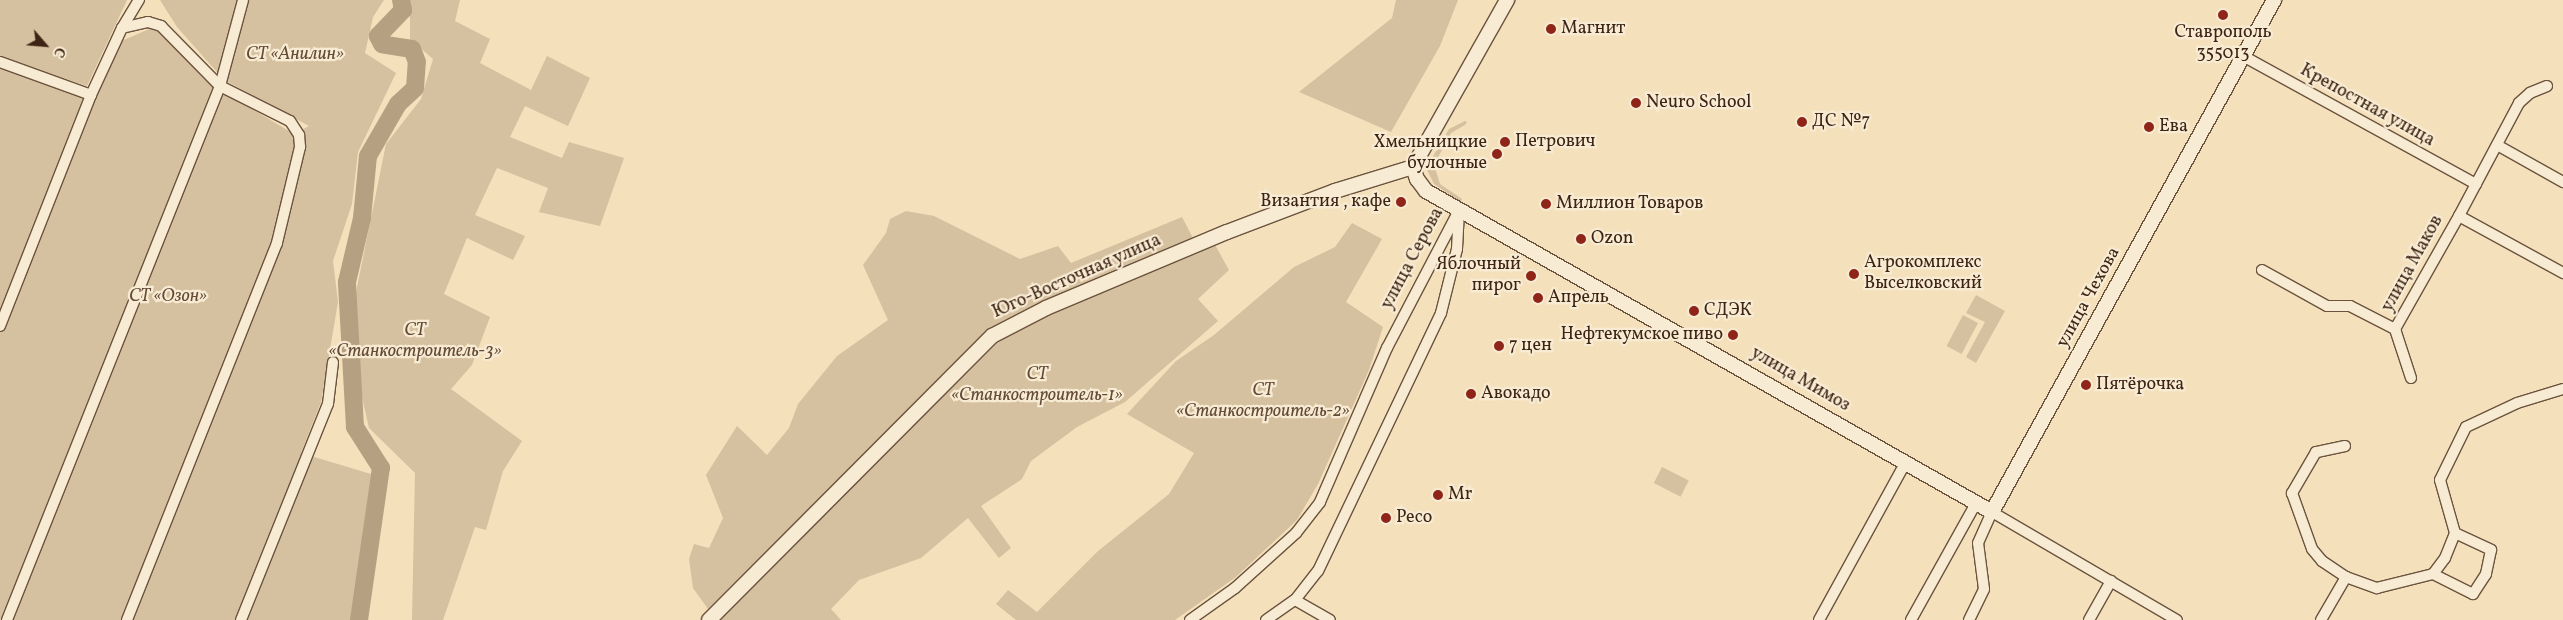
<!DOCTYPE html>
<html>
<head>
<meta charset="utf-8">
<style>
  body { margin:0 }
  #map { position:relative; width:2563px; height:620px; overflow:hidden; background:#f4e0bb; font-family:Vollkorn,serif }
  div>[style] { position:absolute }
  .green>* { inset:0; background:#d5c09f; transform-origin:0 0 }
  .river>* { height:18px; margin:-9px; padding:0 9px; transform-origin:9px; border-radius:9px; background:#b6a082 }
  .roads { filter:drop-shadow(1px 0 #6b533e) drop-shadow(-1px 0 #6b533e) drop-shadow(0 1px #6b533e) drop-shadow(0 -1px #6b533e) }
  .street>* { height:10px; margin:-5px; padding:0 5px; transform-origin:5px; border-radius:5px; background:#f8ebd3 }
  .secondary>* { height:14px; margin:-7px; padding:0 7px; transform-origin:7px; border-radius:7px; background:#f8ebd3 }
  .dots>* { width:14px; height:14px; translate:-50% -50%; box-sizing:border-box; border:2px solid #f8ebd3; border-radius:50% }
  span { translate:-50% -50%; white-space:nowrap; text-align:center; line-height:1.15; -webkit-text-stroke:4.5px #f8ebd3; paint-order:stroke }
  .poi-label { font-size:18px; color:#3d2414 }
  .left { translate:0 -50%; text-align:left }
  .right { translate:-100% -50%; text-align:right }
  .park-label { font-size:18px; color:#634b37; font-style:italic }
  .street-label { font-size:18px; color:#3d2414 }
  .north { position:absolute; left:20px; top:20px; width:50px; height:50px; -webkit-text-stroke:4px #f8ebd3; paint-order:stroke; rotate:117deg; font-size:14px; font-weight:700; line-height:20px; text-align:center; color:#3d2414 }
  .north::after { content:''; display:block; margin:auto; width:18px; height:22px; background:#3d2414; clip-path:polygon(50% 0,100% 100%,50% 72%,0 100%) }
</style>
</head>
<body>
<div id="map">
  <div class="green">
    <i style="clip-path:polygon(0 0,127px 0,87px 86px,0 57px)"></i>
    <i style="clip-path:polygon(160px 0,384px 0,373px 17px,365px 53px,396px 73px,358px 152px,352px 204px,333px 261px,338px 302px,321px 402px,301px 453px,371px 474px,351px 620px,0 620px,0 68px,95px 97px,117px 43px,156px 26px,218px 89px,294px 134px,309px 126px,224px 80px,177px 27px)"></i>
    <i style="clip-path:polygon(410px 0,460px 0,455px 21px,490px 39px,480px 63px,531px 90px,547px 56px,590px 78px,568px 126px,525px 106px,510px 137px,562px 158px,569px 142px,624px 158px,600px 226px,539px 212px,548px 188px,497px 168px,475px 215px,525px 236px,513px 260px,467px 238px,444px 294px,490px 317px,472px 365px,451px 389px,522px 441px,503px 471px,486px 530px,475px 527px,443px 620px,412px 620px,415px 473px,369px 428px,362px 397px,354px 302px,386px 144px,421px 99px,433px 59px,410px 39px)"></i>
    <i style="clip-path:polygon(1396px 0,1458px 0,1440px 46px,1391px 132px,1299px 92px,1392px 18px)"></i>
    <i style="clip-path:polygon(1465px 121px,1467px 122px,1465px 125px,1451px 133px,1434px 165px,1440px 184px,1462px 199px,1461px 202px,1434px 184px,1426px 168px,1449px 129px)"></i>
    <i style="clip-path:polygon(906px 211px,934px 216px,1020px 259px,1058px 246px,1071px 263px,1182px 217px,1193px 238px,1018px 316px,829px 490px,708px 609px,693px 588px,689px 559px,694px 544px,709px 548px,723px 518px,706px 475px,737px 426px,767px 455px,789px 428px,798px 404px,837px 356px,888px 320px,863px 265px,886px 233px,890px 219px)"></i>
    <i style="clip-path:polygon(1352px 223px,1382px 239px,1346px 302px,1383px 327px,1369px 370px,1318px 484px,1297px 520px,1236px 577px,1175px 620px,1016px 620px,996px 604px,1008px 590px,1037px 612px,1097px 552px,1169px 494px,1194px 453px,1127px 414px,1176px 361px,1214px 335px,1294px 267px,1335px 247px)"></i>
    <i style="clip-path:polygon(1214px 243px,1229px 270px,1198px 299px,1218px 321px,1125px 402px,1077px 427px,1031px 461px,1022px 479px,981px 506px,1011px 548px,999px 558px,968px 518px,921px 558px,859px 580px,831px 609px,841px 620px,717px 620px,996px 344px,1015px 331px,1066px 308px)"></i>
    <i style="clip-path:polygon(1976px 295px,2005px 311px,1976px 363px,1966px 357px,1985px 322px,1966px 313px)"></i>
    <i style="left:1963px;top:315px;width:17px;height:35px;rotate:28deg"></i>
    <i style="left:1662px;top:467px;width:30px;height:18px;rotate:27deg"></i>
  </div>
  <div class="river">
    <i style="left:359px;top:620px;width:154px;rotate:-81.8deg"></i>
    <i style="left:381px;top:468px;width:49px;rotate:-122.4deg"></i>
    <i style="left:355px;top:427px;width:145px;rotate:-93.2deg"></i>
    <i style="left:347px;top:282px;width:66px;rotate:-76.8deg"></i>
    <i style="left:362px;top:218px;width:62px;rotate:-84.5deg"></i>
    <i style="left:368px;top:156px;width:60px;rotate:-60deg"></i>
    <i style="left:398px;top:104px;width:23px;rotate:-43deg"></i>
    <i style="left:415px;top:88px;width:26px;rotate:-86deg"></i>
    <i style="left:417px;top:62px;width:14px;rotate:-111deg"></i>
    <i style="left:412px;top:49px;width:30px;rotate:-171deg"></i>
    <i style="left:382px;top:44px;width:9px;rotate:-117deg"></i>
    <i style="left:378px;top:36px;width:36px;rotate:-46deg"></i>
    <i style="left:403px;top:10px;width:10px;rotate:-101deg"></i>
  </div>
  <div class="roads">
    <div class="street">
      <i style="left:122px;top:28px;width:27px;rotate:-13deg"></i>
      <i style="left:148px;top:22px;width:14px;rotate:17deg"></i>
      <i style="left:161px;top:26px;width:84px;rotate:45.5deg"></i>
      <i style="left:220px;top:86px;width:78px;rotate:26.6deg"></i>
      <i style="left:290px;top:121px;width:17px;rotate:57deg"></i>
      <i style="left:299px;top:135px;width:12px;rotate:85deg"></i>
      <i style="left:300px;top:147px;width:99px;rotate:103.5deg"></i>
      <i style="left:277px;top:243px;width:406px;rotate:111.7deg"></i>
      <i style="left:2243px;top:56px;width:266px;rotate:28.8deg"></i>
      <i style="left:0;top:62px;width:97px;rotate:19.9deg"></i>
      <i style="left:2547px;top:86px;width:18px;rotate:158deg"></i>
      <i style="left:2530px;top:93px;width:15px;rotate:138deg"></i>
      <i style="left:2519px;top:103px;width:128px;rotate:118deg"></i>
      <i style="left:2459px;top:216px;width:119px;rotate:28.7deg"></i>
      <i style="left:2497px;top:145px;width:76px;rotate:29.3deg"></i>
      <i style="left:2262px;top:270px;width:74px;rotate:29deg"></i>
      <i style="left:2327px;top:306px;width:23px"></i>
      <i style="left:2350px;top:306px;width:51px;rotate:27.1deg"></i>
      <i style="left:0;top:326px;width:248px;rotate:-68.5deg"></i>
      <i style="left:91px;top:95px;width:74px;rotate:-65.2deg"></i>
      <i style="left:122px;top:28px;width:33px;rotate:-59deg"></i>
      <i style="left:2411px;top:378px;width:52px;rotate:-108.1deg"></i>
      <i style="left:2395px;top:329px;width:130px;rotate:-60.5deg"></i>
      <i style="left:2345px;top:446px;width:30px;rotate:168deg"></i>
      <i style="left:2316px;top:452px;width:48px;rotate:120.3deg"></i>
      <i style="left:2292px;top:493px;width:59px;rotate:70.3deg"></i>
      <i style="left:2312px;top:549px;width:16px;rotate:50deg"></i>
      <i style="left:2322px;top:561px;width:29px;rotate:34deg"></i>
      <i style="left:2455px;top:533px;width:40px;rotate:25deg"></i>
      <i style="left:2491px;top:550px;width:25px;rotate:102deg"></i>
      <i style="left:2486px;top:574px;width:24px;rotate:123deg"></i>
      <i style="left:2473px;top:594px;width:45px;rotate:-153.4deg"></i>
      <i style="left:2433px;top:574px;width:20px;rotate:-53deg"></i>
      <i style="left:2445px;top:558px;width:27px;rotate:-68deg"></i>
      <i style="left:2455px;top:533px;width:55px;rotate:-105.8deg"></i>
      <i style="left:2440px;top:480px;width:59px;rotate:-63.9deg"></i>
      <i style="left:2466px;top:427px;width:56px;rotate:-25.2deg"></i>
      <i style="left:2517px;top:403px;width:48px;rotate:-16.9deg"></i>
      <i style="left:1295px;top:600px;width:40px;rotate:29.7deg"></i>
      <i style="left:7px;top:620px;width:575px;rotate:-68.25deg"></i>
      <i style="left:220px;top:86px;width:89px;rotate:-75deg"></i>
      <i style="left:241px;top:620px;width:233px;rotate:-68.1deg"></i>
      <i style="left:328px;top:404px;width:42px;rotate:-83.2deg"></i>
      <i style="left:1190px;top:620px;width:55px;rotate:-35.4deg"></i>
      <i style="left:1235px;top:588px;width:82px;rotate:-42deg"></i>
      <i style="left:1296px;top:533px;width:39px;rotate:-52deg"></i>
      <i style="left:1320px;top:502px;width:168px;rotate:-66.5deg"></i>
      <i style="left:1387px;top:348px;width:156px;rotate:-62.4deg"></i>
      <i style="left:1266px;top:620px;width:35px;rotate:-35deg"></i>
      <i style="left:1295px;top:600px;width:37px;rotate:-52deg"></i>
      <i style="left:1318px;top:571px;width:286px;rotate:-64.5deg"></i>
      <i style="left:1441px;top:313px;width:66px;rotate:-76deg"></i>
      <i style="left:1457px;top:249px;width:35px;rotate:-87deg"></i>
      <i style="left:1819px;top:620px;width:180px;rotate:-61.2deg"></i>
      <i style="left:1911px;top:620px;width:134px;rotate:-60.9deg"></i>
      <i style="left:1969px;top:620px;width:34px;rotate:-64deg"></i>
      <i style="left:1984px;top:589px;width:46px;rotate:-97.4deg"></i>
      <i style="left:1978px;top:543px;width:34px;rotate:-66deg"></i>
      <i style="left:1992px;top:512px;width:214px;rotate:30.3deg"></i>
      <i style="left:2089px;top:620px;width:45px;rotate:-60.6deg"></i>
      <i style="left:2321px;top:620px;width:50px;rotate:-59.8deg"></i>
      <i style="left:2346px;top:577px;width:33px;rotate:20deg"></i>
      <i style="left:2377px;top:588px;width:58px;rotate:-14deg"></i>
    </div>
    <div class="secondary">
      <i style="left:1413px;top:167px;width:13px;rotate:72deg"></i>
      <i style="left:1417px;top:179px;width:15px;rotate:53deg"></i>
      <i style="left:1426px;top:191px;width:651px;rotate:29.56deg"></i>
      <i style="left:1992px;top:512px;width:585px;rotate:-61.15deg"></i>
      <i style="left:1413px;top:167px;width:192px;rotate:-60.6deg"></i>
      <i style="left:709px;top:620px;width:401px;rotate:-45.1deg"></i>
      <i style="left:992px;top:336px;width:61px;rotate:-27.4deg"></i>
      <i style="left:1046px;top:308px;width:196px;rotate:-22.8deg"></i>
      <i style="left:1227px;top:232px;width:116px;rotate:-20.8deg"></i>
      <i style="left:1335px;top:191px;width:82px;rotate:-17.1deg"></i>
    </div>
  </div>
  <div class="dots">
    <i style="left:2223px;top:15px;background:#8f2418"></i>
    <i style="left:1551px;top:29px;background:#8f2418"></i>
    <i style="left:1636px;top:103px;background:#8f2418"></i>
    <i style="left:1802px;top:122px;background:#8f2418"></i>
    <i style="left:2149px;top:127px;background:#8f2418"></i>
    <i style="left:1505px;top:142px;background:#8f2418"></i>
    <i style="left:1497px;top:154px;background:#8f2418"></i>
    <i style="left:1401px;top:202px;background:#8f2418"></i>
    <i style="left:1546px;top:204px;background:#8f2418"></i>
    <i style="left:1581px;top:239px;background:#8f2418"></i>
    <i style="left:1854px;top:274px;background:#8f2418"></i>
    <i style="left:1531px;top:276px;background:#8f2418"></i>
    <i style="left:1538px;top:298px;background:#8f2418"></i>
    <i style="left:1694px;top:311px;background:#8f2418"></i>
    <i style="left:1733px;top:335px;background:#8f2418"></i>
    <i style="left:1499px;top:346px;background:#8f2418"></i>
    <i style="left:2086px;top:385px;background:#8f2418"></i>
    <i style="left:1471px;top:394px;background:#8f2418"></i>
    <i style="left:1438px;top:495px;background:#8f2418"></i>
    <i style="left:1386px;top:518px;background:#8f2418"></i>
  </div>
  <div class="poi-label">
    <span class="left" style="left:1561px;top:29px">Магнит</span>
    <span style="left:2223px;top:44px">Ставрополь<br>355013</span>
    <span class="left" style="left:1646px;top:103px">Neuro School</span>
    <span class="left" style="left:1812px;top:122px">ДС №7</span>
    <span class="left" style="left:2159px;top:127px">Ева</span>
    <span class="left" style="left:1515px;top:142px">Петрович</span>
    <span class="right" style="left:1487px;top:154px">Хмельницкие<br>булочные</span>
    <span class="right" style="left:1391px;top:202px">Византия , кафе</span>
    <span class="left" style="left:1556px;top:204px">Миллион Товаров</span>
    <span class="left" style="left:1591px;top:239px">Ozon</span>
    <span class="left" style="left:1864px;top:274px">Агрокомплекс<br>Выселковский</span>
    <span class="right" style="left:1521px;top:276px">Яблочный<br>пирог</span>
    <span class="left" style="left:1548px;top:298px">Апрель</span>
    <span class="left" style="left:1704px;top:311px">СДЭК</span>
    <span class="right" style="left:1723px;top:335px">Нефтекумское пиво</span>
    <span class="left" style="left:1509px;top:346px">7 цен</span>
    <span class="left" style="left:2096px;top:385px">Пятёрочка</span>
    <span class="left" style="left:1481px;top:394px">Авокадо</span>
    <span class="left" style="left:1448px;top:495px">Mr</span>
    <span class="left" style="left:1396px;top:518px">Ресо</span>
  </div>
  <div class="park-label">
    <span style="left:295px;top:55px">СТ «Анилин»</span>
    <span style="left:168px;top:297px">СТ «Озон»</span>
    <span style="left:415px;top:342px">СТ<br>«Станкостроитель-3»</span>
    <span style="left:1037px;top:386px">СТ<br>«Станкостроитель-1»</span>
    <span style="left:1263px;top:402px">СТ<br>«Станкостроитель-2»</span>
  </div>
  <div class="street-label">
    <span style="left:2367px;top:106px;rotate:29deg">Крепостная улица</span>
    <span style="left:1413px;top:259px;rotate:-62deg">улица Серова</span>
    <span style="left:2413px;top:264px;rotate:-61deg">улица Маков</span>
    <span style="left:1077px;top:277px;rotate:-24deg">Юго-Восточная улица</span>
    <span style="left:2089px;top:298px;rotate:-61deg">улица Чехова</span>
    <span style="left:1800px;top:380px;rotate:30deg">улица Мимоз</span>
  </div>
  <div class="north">С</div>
</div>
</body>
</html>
